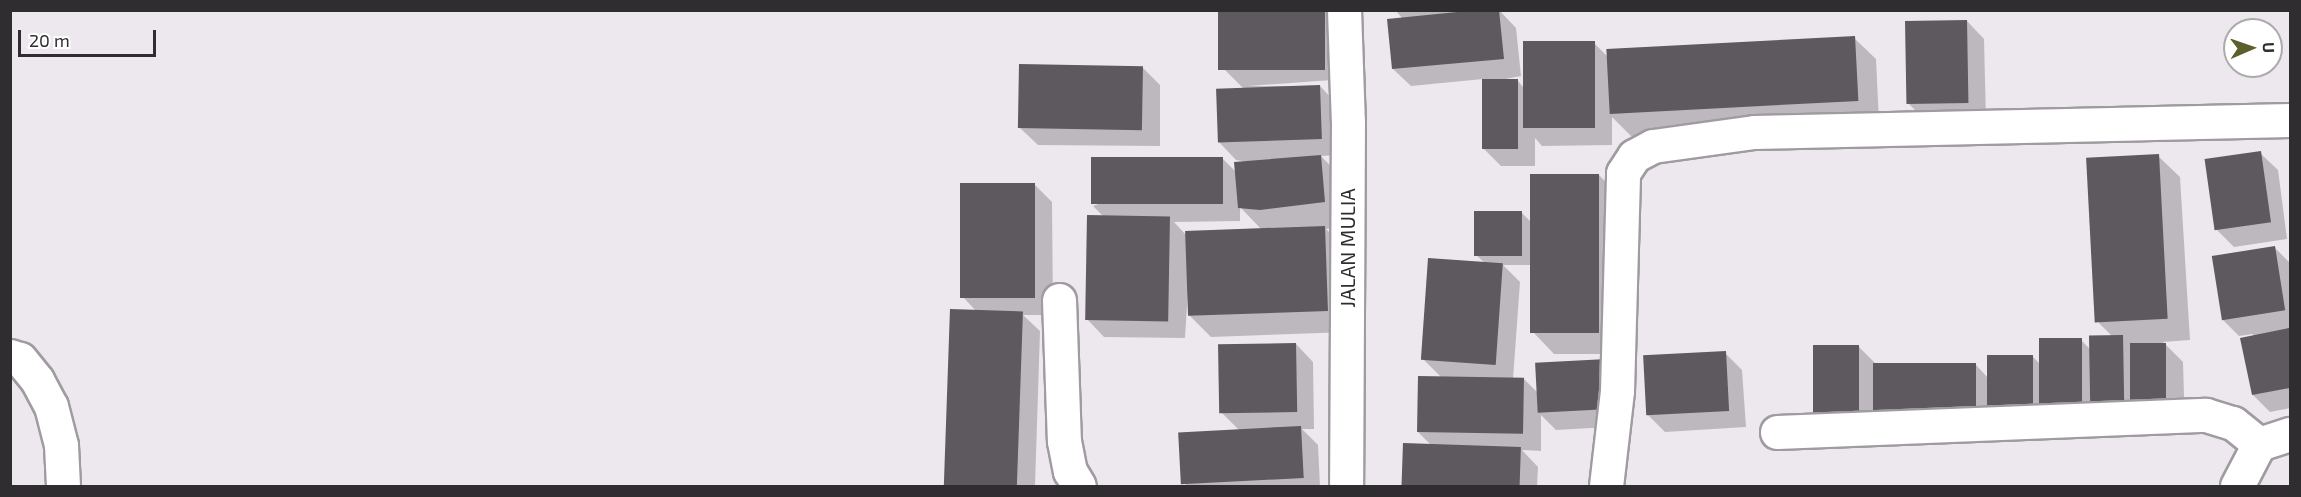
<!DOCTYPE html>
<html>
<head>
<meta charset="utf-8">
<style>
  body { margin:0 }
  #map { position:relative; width:2301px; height:497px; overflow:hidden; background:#ede7ee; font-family:"Exo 2",sans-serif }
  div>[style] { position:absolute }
  .shadow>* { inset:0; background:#0003 }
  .building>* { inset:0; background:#5d595e; transform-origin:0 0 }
  .roads { filter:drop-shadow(2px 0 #a09ba1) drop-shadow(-2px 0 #a09ba1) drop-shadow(0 2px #a09ba1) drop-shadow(0 -2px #a09ba1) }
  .minor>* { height:33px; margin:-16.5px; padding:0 16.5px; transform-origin:16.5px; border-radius:16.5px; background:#fff }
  span { translate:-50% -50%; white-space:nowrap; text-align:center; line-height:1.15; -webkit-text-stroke:6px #fff; paint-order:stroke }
  .street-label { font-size:20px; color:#2f2d2f }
  .frame { position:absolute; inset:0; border:12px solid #2f2d2f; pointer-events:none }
  .north { position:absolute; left:2223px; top:18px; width:60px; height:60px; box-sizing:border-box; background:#fff; border:2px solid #acabac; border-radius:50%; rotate:88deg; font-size:16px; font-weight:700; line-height:24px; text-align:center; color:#2f2d2f }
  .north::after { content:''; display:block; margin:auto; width:21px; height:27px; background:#5c5e2b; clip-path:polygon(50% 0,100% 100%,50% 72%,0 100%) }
  .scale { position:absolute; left:18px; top:30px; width:138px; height:27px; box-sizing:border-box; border:3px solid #2f2d2f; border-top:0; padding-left:8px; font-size:18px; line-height:21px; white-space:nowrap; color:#2f2d2f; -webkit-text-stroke:4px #fff; paint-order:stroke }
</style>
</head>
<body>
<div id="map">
  <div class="shadow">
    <i style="clip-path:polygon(evenodd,1220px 10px,1332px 10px,1346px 79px,1248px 86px,1320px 86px,1337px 104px,1339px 155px,1321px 156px,1345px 181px,1349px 226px,1326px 229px,1346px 249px,1348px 332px,1211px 337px,1189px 315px,1188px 289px,1185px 338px,1104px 337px,1087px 319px,1104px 217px,1093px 206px,1222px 158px,1237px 173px,1248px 162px,1236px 160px,1219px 142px,1244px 89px,1224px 69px,1220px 10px,1240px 207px,1262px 230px,1186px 235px,1174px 222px,1240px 221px,1240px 207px)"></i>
    <i style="clip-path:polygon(1395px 10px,1499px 10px,1516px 28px,1521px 76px,1500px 80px,1517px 80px,1524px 88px,1594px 43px,1608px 57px,1854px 38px,1876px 59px,1879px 122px,1631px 136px,1612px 117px,1612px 145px,1542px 146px,1535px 138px,1535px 166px,1501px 166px,1483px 148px,1483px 79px,1411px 86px,1393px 69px,1403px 19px)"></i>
    <i style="clip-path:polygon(1967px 21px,1984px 39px,1986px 120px,1925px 120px,1908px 103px)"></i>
    <i style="clip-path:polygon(1142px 67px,1160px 85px,1160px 146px,1038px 145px,1020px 128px)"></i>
    <i style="clip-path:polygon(2260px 153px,2278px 170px,2287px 239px,2234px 247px,2217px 230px,2207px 161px)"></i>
    <i style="clip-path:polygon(2158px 156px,2180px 177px,2190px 340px,2163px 342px,2183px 362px,2185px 429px,1831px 432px,1859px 347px,1877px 365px,1976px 365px,1988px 378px,2032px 356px,2041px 365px,2081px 340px,2090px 349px,2113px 337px,2099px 323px)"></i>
    <i style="clip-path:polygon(1599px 175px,1620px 197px,1622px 354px,1554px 354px,1533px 332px,1532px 265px,1503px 265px,1520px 282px,1513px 379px,1524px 379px,1538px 393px,1536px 364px,1626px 426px,1556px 430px,1541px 415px,1541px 451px,1522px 450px,1538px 467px,1537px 486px,1402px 486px,1404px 444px,1432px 446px,1418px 432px,1442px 378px,1423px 359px,1485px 263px,1476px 255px,1521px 212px,1532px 223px)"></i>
    <i style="clip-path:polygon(1035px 185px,1052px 202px,1053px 315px,1023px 315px,1040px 331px,1035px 486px,946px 486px,951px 311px,977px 312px,963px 297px)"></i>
    <i style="clip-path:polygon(2275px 248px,2290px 263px,2290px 408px,2270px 412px,2253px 395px,2253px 334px,2239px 336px,2222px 319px)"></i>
    <i style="clip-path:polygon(1296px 344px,1313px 362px,1314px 429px,1302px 429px,1318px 445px,1320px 486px,1184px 486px,1239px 430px,1221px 412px)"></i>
    <i style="clip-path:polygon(1725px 353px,1742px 370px,1746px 427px,1665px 432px,1647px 414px)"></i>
  </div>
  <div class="building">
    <i style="left:1218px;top:10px;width:107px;height:60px"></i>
    <i style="clip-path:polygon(1477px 10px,1499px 10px,1504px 59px,1392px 69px,1387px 19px)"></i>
    <i style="left:1967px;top:20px;width:83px;height:62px;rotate:89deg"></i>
    <i style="left:1855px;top:36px;width:65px;height:249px;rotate:87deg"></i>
    <i style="left:1595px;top:41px;width:87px;height:72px;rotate:90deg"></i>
    <i style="left:1019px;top:64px;width:124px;height:64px;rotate:1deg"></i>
    <i style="left:1482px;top:79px;width:36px;height:70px"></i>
    <i style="left:1320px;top:85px;width:54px;height:104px;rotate:88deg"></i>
    <i style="left:2261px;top:151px;width:72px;height:57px;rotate:82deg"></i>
    <i style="left:2159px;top:154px;width:165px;height:73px;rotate:87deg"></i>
    <i style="clip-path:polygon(1321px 155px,1325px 202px,1260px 210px,1238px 208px,1234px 162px)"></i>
    <i style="left:1223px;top:157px;width:47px;height:132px;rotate:90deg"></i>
    <i style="left:1530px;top:174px;width:69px;height:159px"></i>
    <i style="left:1035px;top:183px;width:115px;height:75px;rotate:90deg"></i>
    <i style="left:1474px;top:211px;width:48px;height:45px"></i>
    <i style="left:1087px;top:215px;width:83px;height:105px;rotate:1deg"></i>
    <i style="left:1325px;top:226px;width:85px;height:140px;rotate:88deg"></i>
    <i style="left:2275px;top:246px;width:65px;height:64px;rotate:81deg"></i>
    <i style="left:1428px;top:258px;width:75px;height:102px;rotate:4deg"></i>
    <i style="left:950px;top:309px;width:73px;height:177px;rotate:2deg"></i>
    <i style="clip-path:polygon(2289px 328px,2290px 388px,2252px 395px,2240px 338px)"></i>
    <i style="left:2123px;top:335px;width:78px;height:34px;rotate:89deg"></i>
    <i style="left:2039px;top:338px;width:43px;height:76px"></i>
    <i style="left:1296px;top:343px;width:69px;height:78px;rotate:89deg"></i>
    <i style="left:2130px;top:343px;width:36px;height:70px"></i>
    <i style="left:1813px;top:345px;width:46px;height:70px"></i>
    <i style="left:1726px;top:351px;width:60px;height:83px;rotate:87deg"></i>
    <i style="left:1987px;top:355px;width:46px;height:56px"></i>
    <i style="left:1607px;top:359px;width:50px;height:72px;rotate:87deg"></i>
    <i style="left:1873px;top:363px;width:103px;height:57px"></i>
    <i style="left:1418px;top:376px;width:106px;height:56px;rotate:1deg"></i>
    <i style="left:1301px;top:426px;width:52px;height:123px;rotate:87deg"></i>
    <i style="left:1403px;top:443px;width:118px;height:43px;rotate:2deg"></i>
  </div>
  <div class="roads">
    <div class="minor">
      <i style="left:1344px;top:10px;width:112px;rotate:88deg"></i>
      <i style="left:1348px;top:122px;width:364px;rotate:90.3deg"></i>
      <i style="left:1059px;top:300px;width:141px;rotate:88deg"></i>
      <i style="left:1064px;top:441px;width:31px;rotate:79deg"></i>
      <i style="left:1070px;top:471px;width:17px;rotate:59deg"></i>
      <i style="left:10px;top:356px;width:10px;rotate:17deg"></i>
      <i style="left:20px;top:359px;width:27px;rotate:51deg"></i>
      <i style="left:37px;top:380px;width:30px;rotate:62deg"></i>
      <i style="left:51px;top:406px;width:40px;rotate:75.6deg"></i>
      <i style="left:61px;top:445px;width:41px;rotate:87.2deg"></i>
      <i style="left:1777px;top:432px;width:429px;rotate:-2.3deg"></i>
      <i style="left:2206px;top:415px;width:28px;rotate:17deg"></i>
      <i style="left:2233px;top:423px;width:33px;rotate:39deg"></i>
      <i style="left:1606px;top:486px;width:96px;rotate:-83.4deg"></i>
      <i style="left:1617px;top:391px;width:218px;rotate:-88.4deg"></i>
      <i style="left:1623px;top:173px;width:20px;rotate:-57deg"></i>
      <i style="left:1634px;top:156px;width:21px;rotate:-28deg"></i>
      <i style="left:1653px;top:146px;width:102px;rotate:-7.9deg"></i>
      <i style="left:1754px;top:132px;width:536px;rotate:-1.28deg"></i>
      <i style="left:2237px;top:486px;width:47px;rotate:-62.4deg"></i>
      <i style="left:2259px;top:444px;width:33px;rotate:-18deg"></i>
    </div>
  </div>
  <div class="street-label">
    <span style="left:1347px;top:248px;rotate:-90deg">JALAN MULIA</span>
  </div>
  <div class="frame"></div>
  <div class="north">U</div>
  <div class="scale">20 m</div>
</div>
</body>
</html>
